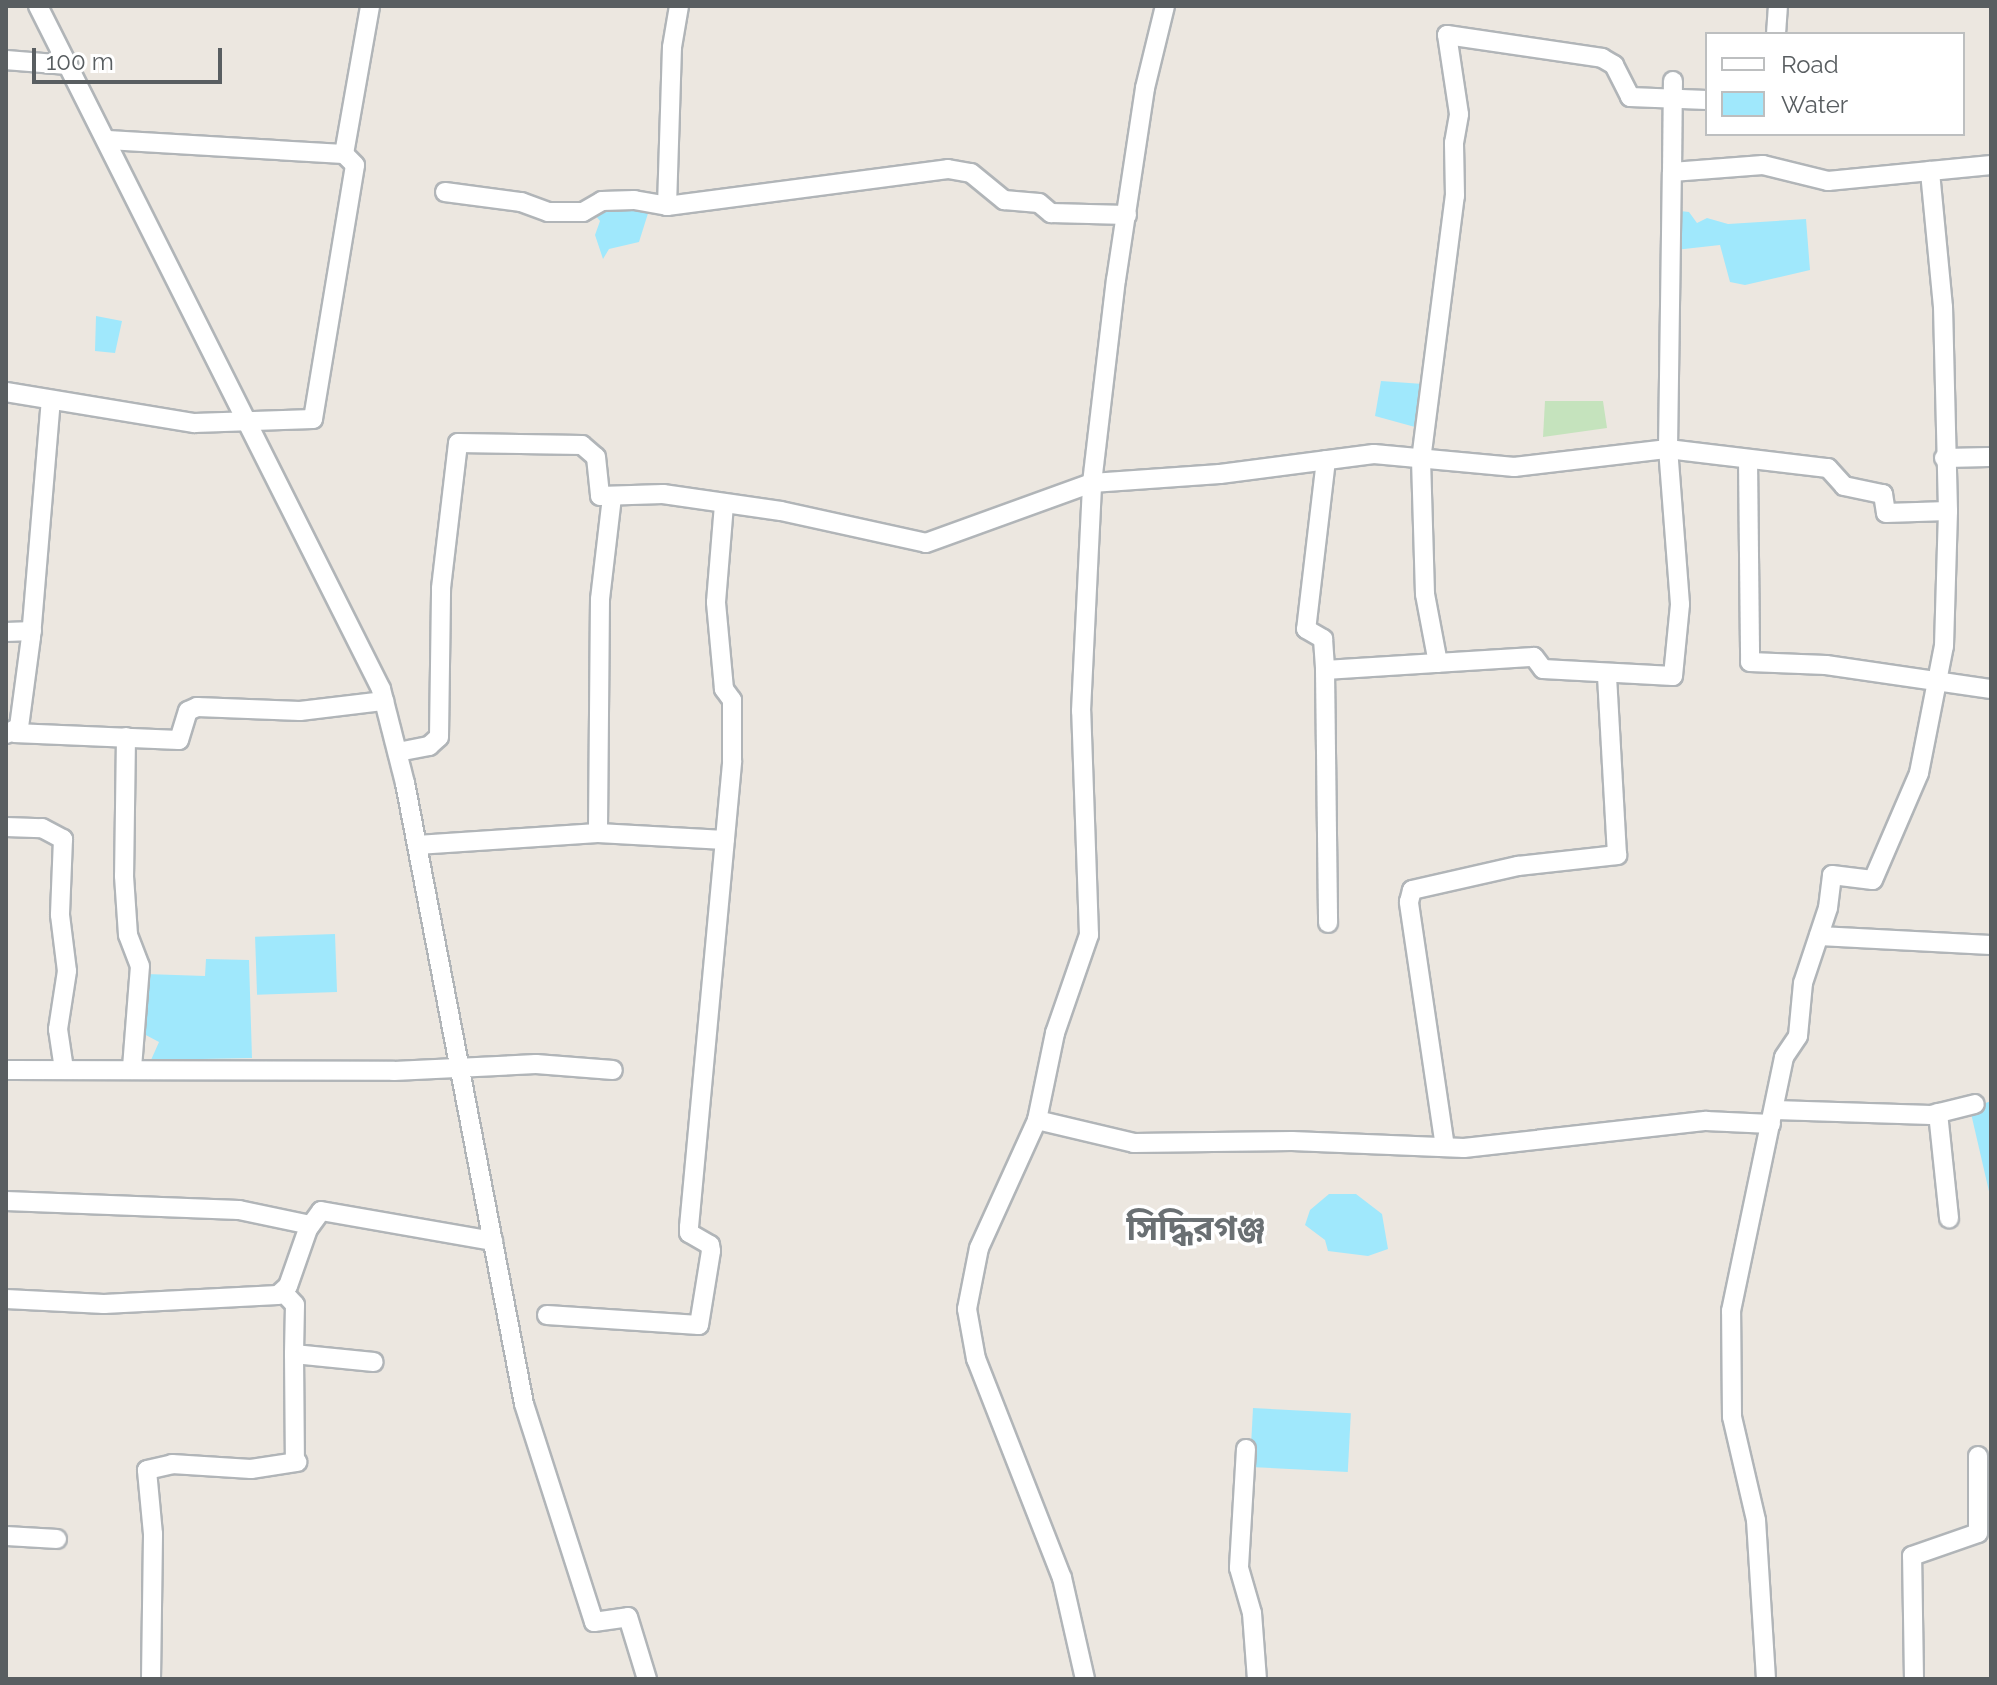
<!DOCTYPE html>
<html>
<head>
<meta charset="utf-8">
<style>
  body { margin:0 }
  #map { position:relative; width:1997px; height:1685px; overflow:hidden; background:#ece7e0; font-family:Raleway,"Noto Sans Bengali",sans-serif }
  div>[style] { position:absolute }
  .green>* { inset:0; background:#c5e3bd }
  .water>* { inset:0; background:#a0e8fc; transform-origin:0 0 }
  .roads { filter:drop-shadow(2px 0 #b1b5b8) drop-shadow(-2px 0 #b1b5b8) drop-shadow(0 2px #b1b5b8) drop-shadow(0 -2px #b1b5b8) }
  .minor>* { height:18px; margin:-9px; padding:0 9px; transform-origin:9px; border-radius:9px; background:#fff }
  span { translate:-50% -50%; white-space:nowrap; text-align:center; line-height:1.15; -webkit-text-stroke:7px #fff; paint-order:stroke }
  .district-label { font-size:34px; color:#6a7073; font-weight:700 }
  .frame { position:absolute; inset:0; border:8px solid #595e61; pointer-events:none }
  .legend { position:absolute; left:1705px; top:32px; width:260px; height:104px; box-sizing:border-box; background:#fff; border:2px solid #bdbfc0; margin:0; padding:10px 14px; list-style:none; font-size:24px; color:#595e61 }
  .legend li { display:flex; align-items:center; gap:16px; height:40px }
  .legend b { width:40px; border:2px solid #bdbfc0 }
  .scale { position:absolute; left:32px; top:48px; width:190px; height:36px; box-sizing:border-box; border:4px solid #595e61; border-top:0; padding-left:10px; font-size:24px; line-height:28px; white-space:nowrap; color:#595e61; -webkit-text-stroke:6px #fff; paint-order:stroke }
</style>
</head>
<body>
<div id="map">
  <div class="green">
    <i style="clip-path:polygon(1545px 401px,1603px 401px,1607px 428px,1543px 437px)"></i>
  </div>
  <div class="water">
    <i style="clip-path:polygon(650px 207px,639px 242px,609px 249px,603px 259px,595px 235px,600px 221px,590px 209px)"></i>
    <i style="clip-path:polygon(1680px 211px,1689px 212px,1697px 223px,1707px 218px,1728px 224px,1806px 219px,1810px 270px,1745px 285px,1730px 282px,1720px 245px,1675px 250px)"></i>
    <i style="clip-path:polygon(96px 316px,122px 321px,115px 353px,95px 351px)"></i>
    <i style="clip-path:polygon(1381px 381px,1423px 384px,1415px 427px,1375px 416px)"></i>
    <i style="left:335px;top:934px;width:58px;height:80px;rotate:88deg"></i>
    <i style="clip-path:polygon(206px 959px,249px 960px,252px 1058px,151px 1060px,159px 1042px,142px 1033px,146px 974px,205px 976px)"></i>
    <i style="clip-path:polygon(1991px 1101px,1991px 1200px,1970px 1109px)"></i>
    <i style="clip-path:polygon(1329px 1194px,1356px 1194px,1382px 1214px,1388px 1249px,1368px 1256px,1328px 1251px,1325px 1240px,1305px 1225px,1310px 1210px)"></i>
    <i style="left:1253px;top:1408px;width:98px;height:59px;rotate:3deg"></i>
  </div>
  <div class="roads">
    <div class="minor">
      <i style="left:38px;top:6px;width:764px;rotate:63.33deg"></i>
      <i style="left:381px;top:689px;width:97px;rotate:75.7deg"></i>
      <i style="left:405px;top:783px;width:632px;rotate:79.15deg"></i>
      <i style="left:524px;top:1404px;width:229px;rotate:72.2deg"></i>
      <i style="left:594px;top:1622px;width:34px;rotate:-8deg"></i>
      <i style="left:628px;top:1617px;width:65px;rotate:73deg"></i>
      <i style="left:679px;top:6px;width:42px;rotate:99.7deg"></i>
      <i style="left:672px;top:47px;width:159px;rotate:91.8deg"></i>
      <i style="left:667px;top:206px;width:283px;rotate:-7.5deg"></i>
      <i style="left:948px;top:169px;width:23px;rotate:10deg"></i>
      <i style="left:971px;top:173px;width:43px;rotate:39.3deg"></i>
      <i style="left:1004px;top:200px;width:35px;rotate:5deg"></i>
      <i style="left:1039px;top:203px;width:16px;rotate:40deg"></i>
      <i style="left:1051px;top:213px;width:76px;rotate:1.5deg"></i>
      <i style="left:1776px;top:34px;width:28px;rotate:-86deg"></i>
      <i style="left:6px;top:60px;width:62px;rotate:4.6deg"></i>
      <i style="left:108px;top:140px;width:236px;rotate:3.4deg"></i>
      <i style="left:344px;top:154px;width:150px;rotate:-80deg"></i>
      <i style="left:1672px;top:172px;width:91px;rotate:-89.4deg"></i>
      <i style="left:445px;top:192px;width:77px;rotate:7.5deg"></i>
      <i style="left:521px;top:202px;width:29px;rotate:20deg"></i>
      <i style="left:548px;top:212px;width:35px"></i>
      <i style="left:583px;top:212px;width:22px;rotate:-30deg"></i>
      <i style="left:602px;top:201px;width:32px;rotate:-2deg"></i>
      <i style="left:634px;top:200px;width:34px;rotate:10deg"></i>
      <i style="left:6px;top:392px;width:191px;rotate:9.4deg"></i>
      <i style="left:194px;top:423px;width:119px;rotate:-1.9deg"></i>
      <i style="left:313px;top:419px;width:257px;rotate:-80.6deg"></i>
      <i style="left:355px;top:165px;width:16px;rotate:-135deg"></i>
      <i style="left:1944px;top:458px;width:47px;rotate:-1.2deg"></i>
      <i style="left:1748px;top:459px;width:203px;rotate:89.4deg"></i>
      <i style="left:1750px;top:662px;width:76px;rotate:2.3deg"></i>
      <i style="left:1826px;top:665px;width:167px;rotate:8.3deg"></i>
      <i style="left:1326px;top:460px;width:170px;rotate:96.7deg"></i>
      <i style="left:1306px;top:629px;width:20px;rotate:30deg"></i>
      <i style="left:1323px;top:639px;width:31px;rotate:86deg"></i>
      <i style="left:1325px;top:670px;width:209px;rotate:-3.6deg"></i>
      <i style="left:1534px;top:657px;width:15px;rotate:53deg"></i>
      <i style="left:1543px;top:669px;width:130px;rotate:3.1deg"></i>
      <i style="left:1673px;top:676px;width:72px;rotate:-84.4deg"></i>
      <i style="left:1680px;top:604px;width:155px;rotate:-94.4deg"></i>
      <i style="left:1668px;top:449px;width:277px;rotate:-89.2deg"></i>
      <i style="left:1672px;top:172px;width:91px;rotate:-4.4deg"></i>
      <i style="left:1763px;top:165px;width:67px;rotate:13.8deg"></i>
      <i style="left:1828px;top:181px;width:164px;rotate:-5.6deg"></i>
      <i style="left:612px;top:497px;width:103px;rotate:96.7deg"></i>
      <i style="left:600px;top:599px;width:234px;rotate:90.5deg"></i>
      <i style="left:598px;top:833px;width:127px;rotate:3.2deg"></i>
      <i style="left:6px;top:632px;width:26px;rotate:-2deg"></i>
      <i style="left:1438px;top:663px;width:70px;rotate:-100.7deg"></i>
      <i style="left:1425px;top:594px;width:134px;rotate:-91.7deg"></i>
      <i style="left:1421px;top:460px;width:266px;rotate:-82.7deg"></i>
      <i style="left:1455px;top:196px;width:53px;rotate:-91.1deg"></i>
      <i style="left:1454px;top:143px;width:29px;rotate:-80deg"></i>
      <i style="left:1459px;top:114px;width:80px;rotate:-98.6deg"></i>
      <i style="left:1447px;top:35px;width:157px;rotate:8.4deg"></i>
      <i style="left:1602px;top:58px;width:14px;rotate:30deg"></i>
      <i style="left:1614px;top:65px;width:36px;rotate:63deg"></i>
      <i style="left:1630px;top:97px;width:77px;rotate:2.2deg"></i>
      <i style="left:1325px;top:670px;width:253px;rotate:89.3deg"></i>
      <i style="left:14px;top:733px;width:165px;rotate:2.4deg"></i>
      <i style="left:179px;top:740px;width:30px;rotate:-73deg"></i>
      <i style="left:188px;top:711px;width:10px;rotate:-24deg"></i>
      <i style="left:197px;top:707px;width:103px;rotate:2.2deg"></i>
      <i style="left:300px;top:711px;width:85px;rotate:-6.8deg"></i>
      <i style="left:6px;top:734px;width:15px;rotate:-28deg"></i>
      <i style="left:19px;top:727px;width:91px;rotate:-82.4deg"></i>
      <i style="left:31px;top:637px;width:237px;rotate:-85.2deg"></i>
      <i style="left:126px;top:737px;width:139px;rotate:90.8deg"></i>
      <i style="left:124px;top:876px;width:59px;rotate:86.1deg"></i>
      <i style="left:128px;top:935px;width:33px;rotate:69deg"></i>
      <i style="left:140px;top:966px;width:102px;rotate:94.5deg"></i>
      <i style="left:398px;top:752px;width:32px;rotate:-11deg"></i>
      <i style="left:429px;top:746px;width:13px;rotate:-42deg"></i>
      <i style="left:439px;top:737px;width:149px;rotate:-89.2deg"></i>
      <i style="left:441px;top:588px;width:146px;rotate:-83.3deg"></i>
      <i style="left:458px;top:443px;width:124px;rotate:0.9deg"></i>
      <i style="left:582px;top:445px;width:18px;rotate:41deg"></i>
      <i style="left:596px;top:457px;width:39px;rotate:84deg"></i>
      <i style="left:600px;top:496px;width:63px;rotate:-1.8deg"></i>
      <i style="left:663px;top:494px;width:119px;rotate:8.2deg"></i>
      <i style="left:781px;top:511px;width:148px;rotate:12.4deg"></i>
      <i style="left:926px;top:543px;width:177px;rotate:-19.9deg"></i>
      <i style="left:1092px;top:483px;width:128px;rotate:-4deg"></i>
      <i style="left:1220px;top:474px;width:155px;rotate:-7.4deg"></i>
      <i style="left:1374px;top:454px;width:141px;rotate:5.3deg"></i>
      <i style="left:1514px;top:467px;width:155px;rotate:-6.7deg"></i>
      <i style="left:1668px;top:449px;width:161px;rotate:6.8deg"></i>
      <i style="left:1828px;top:468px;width:24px;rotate:48deg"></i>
      <i style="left:1844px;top:486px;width:40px;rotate:12deg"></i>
      <i style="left:1883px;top:494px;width:19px;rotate:81deg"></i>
      <i style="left:1886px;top:513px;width:62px;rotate:-1.8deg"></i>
      <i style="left:6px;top:827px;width:36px;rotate:2deg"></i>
      <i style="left:42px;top:828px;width:24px;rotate:28deg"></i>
      <i style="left:63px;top:839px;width:76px;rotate:92.3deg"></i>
      <i style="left:60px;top:915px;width:56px;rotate:82.9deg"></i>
      <i style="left:67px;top:971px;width:59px;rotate:98.8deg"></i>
      <i style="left:58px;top:1029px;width:40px;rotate:81.5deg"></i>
      <i style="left:417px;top:845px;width:181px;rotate:-3.8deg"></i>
      <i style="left:1819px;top:936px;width:172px;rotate:3deg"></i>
      <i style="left:6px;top:1070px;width:388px;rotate:0.1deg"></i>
      <i style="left:394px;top:1071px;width:142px;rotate:-2.8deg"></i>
      <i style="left:536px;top:1064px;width:77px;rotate:4.5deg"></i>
      <i style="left:1775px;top:1110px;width:156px;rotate:1.8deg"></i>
      <i style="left:1931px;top:1115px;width:45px;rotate:-14deg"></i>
      <i style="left:1938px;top:1113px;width:106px;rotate:84deg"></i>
      <i style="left:1037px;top:1120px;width:100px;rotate:13.3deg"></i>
      <i style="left:1134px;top:1143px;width:158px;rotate:-0.7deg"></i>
      <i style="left:1292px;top:1141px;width:172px;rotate:2.3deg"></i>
      <i style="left:1464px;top:1148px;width:244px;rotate:-6.4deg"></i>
      <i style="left:1706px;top:1121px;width:65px;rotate:2.6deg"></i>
      <i style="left:1445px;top:1147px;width:248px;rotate:-98.4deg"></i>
      <i style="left:1409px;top:902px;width:12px;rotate:-76deg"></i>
      <i style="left:1412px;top:890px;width:109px;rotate:-12.8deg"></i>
      <i style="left:1518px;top:866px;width:100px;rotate:-6.3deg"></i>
      <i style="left:1617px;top:855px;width:179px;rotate:-93.2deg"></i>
      <i style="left:6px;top:1201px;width:233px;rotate:2.2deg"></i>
      <i style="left:239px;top:1210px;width:73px;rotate:11.9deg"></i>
      <i style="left:284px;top:1293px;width:16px;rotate:47deg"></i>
      <i style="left:295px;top:1305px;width:49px;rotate:91.2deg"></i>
      <i style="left:294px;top:1354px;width:80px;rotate:5.7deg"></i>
      <i style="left:6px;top:1299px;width:98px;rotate:2.9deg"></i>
      <i style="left:104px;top:1304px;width:174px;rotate:-3deg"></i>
      <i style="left:278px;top:1295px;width:13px;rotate:-42deg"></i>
      <i style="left:288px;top:1286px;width:60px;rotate:-70.7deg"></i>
      <i style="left:308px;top:1229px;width:22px;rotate:-54deg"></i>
      <i style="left:321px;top:1211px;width:175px;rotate:9.9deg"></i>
      <i style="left:547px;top:1315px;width:152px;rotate:3.8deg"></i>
      <i style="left:699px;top:1325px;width:75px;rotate:-80.8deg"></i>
      <i style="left:711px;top:1251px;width:6px;rotate:-99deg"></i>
      <i style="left:710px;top:1245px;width:24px;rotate:-150deg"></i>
      <i style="left:689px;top:1233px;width:6px;rotate:-90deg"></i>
      <i style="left:689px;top:1227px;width:468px;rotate:-84.7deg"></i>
      <i style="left:732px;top:761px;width:61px;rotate:-90deg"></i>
      <i style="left:732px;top:700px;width:14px;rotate:-126deg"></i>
      <i style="left:724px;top:689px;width:87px;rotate:-95.3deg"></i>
      <i style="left:716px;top:602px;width:98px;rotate:-85.3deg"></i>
      <i style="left:294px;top:1354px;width:108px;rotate:89.5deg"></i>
      <i style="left:1246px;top:1449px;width:119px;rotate:93.4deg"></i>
      <i style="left:1239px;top:1568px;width:47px;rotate:73.9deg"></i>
      <i style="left:1252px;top:1613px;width:66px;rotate:85.7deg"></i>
      <i style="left:6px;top:1536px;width:51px;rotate:3.4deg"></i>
      <i style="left:151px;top:1679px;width:145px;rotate:-89.2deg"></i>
      <i style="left:153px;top:1534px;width:64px;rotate:-95.4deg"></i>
      <i style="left:147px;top:1470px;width:26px;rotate:-13deg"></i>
      <i style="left:172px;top:1464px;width:79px;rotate:3.6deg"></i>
      <i style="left:251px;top:1469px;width:47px;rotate:-8.7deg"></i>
      <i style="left:1085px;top:1679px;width:104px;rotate:-102.8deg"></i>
      <i style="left:1062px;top:1578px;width:235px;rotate:-111.4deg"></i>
      <i style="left:976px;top:1359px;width:51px;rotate:-100.2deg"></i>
      <i style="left:967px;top:1309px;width:62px;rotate:-78.9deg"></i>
      <i style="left:979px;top:1248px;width:141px;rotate:-65.6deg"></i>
      <i style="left:1037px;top:1120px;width:89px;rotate:-78.3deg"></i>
      <i style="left:1055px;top:1033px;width:104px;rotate:-70.9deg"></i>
      <i style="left:1089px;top:935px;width:224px;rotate:-92deg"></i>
      <i style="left:1081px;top:711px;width:228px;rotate:-87.2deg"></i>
      <i style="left:1092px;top:483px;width:204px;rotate:-83.3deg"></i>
      <i style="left:1116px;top:280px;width:194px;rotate:-81.4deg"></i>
      <i style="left:1145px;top:88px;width:84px;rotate:-76.3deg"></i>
      <i style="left:1766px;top:1679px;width:159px;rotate:-93.6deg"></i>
      <i style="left:1756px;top:1520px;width:106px;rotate:-103.1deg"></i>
      <i style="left:1732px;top:1417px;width:106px;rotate:-90.5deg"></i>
      <i style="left:1731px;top:1311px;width:259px;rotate:-78.2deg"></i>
      <i style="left:1784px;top:1057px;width:25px;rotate:-56deg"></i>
      <i style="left:1798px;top:1036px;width:53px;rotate:-84.6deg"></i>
      <i style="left:1803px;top:983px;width:79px;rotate:-71.6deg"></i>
      <i style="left:1828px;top:908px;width:33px;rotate:-83deg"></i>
      <i style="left:1832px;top:875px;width:41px;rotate:7deg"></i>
      <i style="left:1873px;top:880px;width:116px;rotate:-66.7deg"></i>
      <i style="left:1919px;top:773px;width:129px;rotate:-78.9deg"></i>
      <i style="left:1944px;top:646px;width:135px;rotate:-88.3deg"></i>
      <i style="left:1948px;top:511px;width:204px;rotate:-91.4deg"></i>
      <i style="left:1943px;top:307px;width:137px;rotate:-95.5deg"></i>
      <i style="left:1914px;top:1679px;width:123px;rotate:-90.9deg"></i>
      <i style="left:1912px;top:1556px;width:70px;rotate:-19.2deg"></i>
      <i style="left:1978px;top:1533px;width:77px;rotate:-90deg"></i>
    </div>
  </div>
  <div class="district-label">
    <span style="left:1196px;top:1229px">সিদ্ধিরগঞ্জ</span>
  </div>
  <div class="frame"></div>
  <ul class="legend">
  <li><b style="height:10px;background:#fff"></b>Road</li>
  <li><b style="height:22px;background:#a0e8fc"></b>Water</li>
  </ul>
  <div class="scale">100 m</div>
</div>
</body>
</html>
